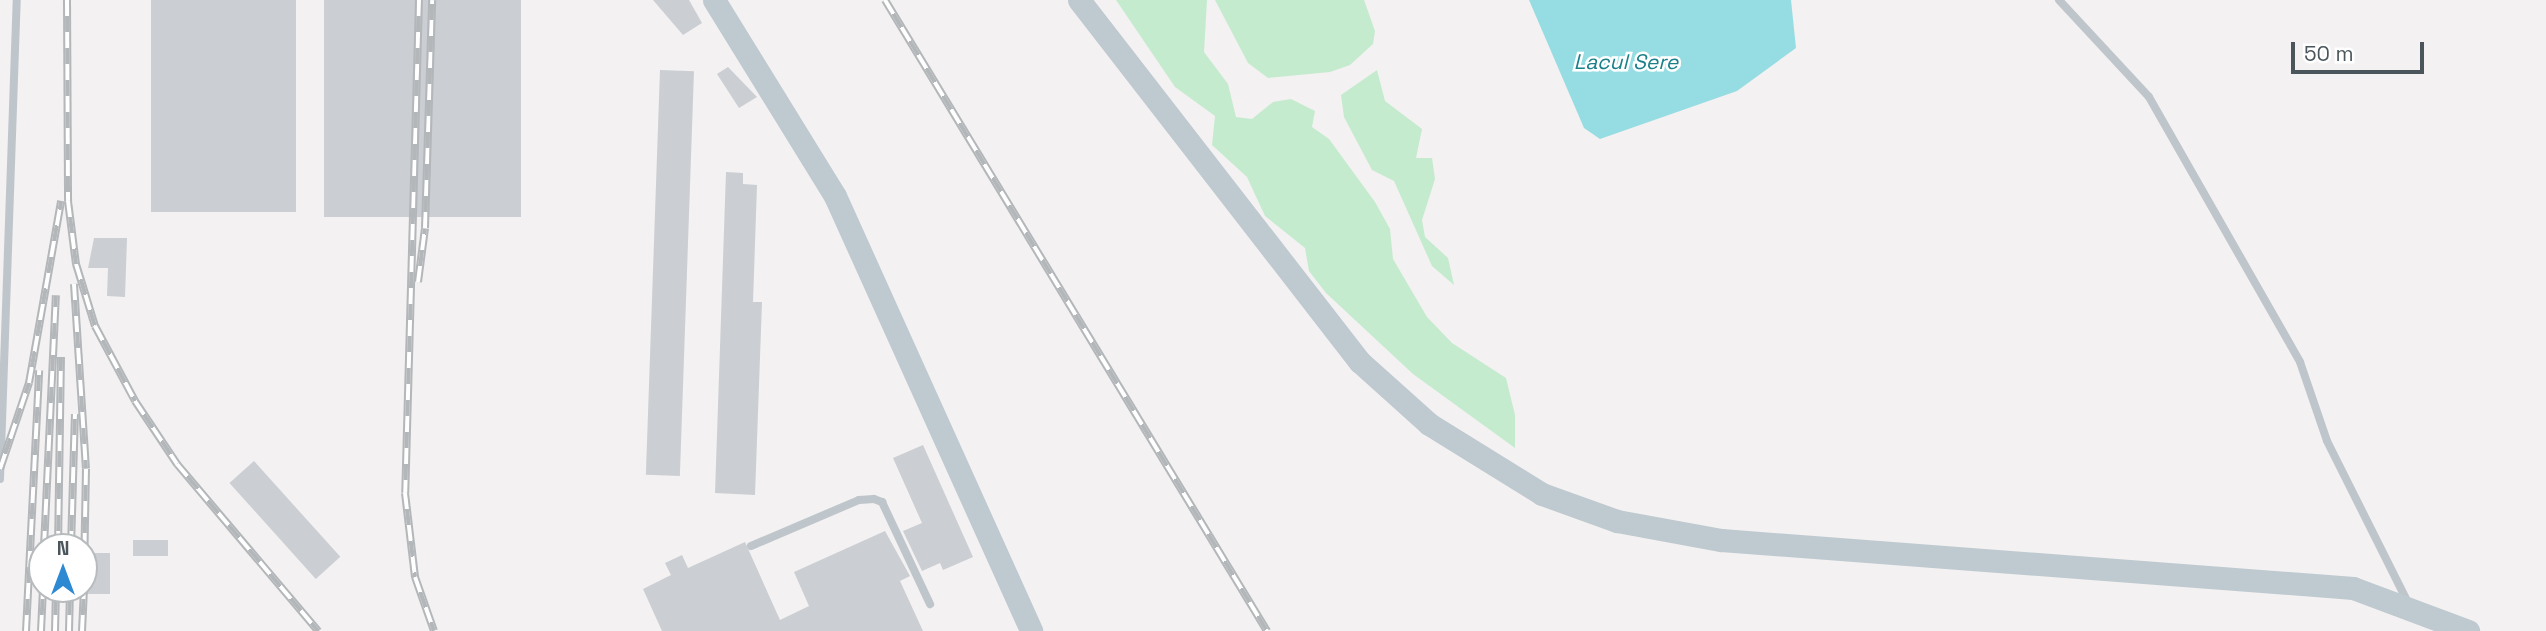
<!DOCTYPE html>
<html>
<head>
<meta charset="utf-8">
<style>
  body { margin:0 }
  #map { position:relative; width:2546px; height:631px; overflow:hidden; background:#f3f1f1; font-family:"Space Grotesk",sans-serif }
  div>[style] { position:absolute }
  .green>* { inset:0; background:#c4ebce }
  .water>* { inset:0; background:#96dde3 }
  .building>* { inset:0; background:#cbced2; transform-origin:0 0 }
  .lane>* { height:8px; margin:-4px; padding:0 4px; transform-origin:4px; border-radius:4px; background:#bec6cc }
  .secondary>* { height:23px; margin:-11.5px; padding:0 11.5px; transform-origin:11.5px; border-radius:11.5px; background:#bec9d0 }
  .rail>* { height:8px; margin-top:-4px; transform-origin:0; background:repeating-linear-gradient(90deg,#fff 0 16px,#b3b7ba 0 32px); box-sizing:border-box; border-block:2px solid #b3b7ba }
  span { translate:-50% -50%; white-space:nowrap; text-align:center; line-height:1.15; -webkit-text-stroke:5px #fff; paint-order:stroke }
  .water-label { font-size:21px; color:#1a8089; font-style:italic }
  .north { position:absolute; left:28px; top:533px; width:70px; height:70px; box-sizing:border-box; background:#fff; border:2px solid #b7bbbe; border-radius:50%; rotate:0deg; font-size:19px; font-weight:700; line-height:28px; text-align:center; color:#4a565c }
  .north::after { content:''; display:block; margin:auto; width:24px; height:32px; background:#2d89d1; clip-path:polygon(50% 0,100% 100%,50% 72%,0 100%) }
  .scale { position:absolute; left:2291px; top:42px; width:133px; height:32px; box-sizing:border-box; border:4px solid #4a565c; border-top:0; padding-left:9px; font-size:21px; line-height:24px; white-space:nowrap; color:#4a565c; -webkit-text-stroke:5px #fff; paint-order:stroke }
</style>
</head>
<body>
<div id="map">
  <div class="green">
    <i style="clip-path:polygon(1116px 0,1207px 0,1204px 52px,1228px 84px,1236px 117px,1252px 119px,1273px 102px,1291px 99px,1315px 111px,1312px 127px,1329px 139px,1375px 202px,1390px 229px,1393px 259px,1427px 317px,1452px 343px,1506px 378px,1515px 415px,1515px 448px,1413px 374px,1326px 293px,1309px 271px,1305px 248px,1265px 216px,1247px 177px,1212px 145px,1215px 116px,1175px 87px)"></i>
    <i style="clip-path:polygon(1215px 0,1364px 0,1375px 31px,1373px 44px,1350px 65px,1330px 72px,1268px 78px,1248px 63px)"></i>
    <i style="clip-path:polygon(1377px 70px,1385px 101px,1422px 129px,1416px 158px,1432px 158px,1435px 179px,1422px 220px,1425px 237px,1448px 258px,1454px 285px,1432px 266px,1394px 181px,1372px 170px,1344px 117px,1341px 95px)"></i>
  </div>
  <div class="water">
    <i style="clip-path:polygon(1529px 0,1791px 0,1796px 48px,1737px 91px,1600px 139px,1584px 128px)"></i>
  </div>
  <div class="building">
    <i style="left:151px;top:0;width:145px;height:212px"></i>
    <i style="left:324px;top:0;width:197px;height:217px"></i>
    <i style="clip-path:polygon(653px 0,689px 0,702px 23px,683px 35px)"></i>
    <i style="clip-path:polygon(728px 67px,757px 97px,739px 108px,717px 74px)"></i>
    <i style="left:660px;top:70px;width:34px;height:405px;rotate:2deg"></i>
    <i style="clip-path:polygon(726px 172px,743px 173px,743px 184px,757px 185px,753px 302px,762px 302px,755px 495px,715px 493px)"></i>
    <i style="clip-path:polygon(94px 238px,127px 238px,125px 297px,107px 296px,108px 268px,88px 268px)"></i>
    <i style="clip-path:polygon(923px 445px,973px 557px,943px 570px,940px 563px,922px 571px,903px 531px,922px 523px,893px 458px)"></i>
    <i style="left:254px;top:461px;width:129px;height:33px;rotate:48deg"></i>
    <i style="clip-path:polygon(885px 531px,910px 576px,900px 581px,923px 631px,662px 631px,643px 589px,671px 575px,665px 563px,682px 555px,688px 568px,745px 542px,780px 620px,809px 606px,794px 572px)"></i>
    <i style="left:133px;top:540px;width:35px;height:16px"></i>
    <i style="left:86px;top:553px;width:24px;height:41px"></i>
  </div>
  <div class="lane">
    <i style="left:2059px;top:0;width:132px;rotate:47.1deg"></i>
    <i style="left:2149px;top:97px;width:305px;rotate:60.3deg"></i>
    <i style="left:2300px;top:362px;width:83px;rotate:71.1deg"></i>
    <i style="left:2327px;top:441px;width:181px;rotate:63.4deg"></i>
    <i style="left:0;top:479px;width:479px;rotate:-88deg"></i>
    <i style="left:751px;top:546px;width:117px;rotate:-23.1deg"></i>
    <i style="left:859px;top:500px;width:15px;rotate:-4deg"></i>
    <i style="left:874px;top:499px;width:9px;rotate:21deg"></i>
    <i style="left:882px;top:502px;width:113px;rotate:64.8deg"></i>
  </div>
  <div class="secondary">
    <i style="left:714px;top:0;width:230px;rotate:58.3deg"></i>
    <i style="left:835px;top:196px;width:477px;rotate:65.7deg"></i>
    <i style="left:1079px;top:0;width:458px;rotate:52.2deg"></i>
    <i style="left:1360px;top:362px;width:93px;rotate:41.9deg"></i>
    <i style="left:1429px;top:424px;width:133px;rotate:31.8deg"></i>
    <i style="left:1542px;top:494px;width:80px;rotate:19.8deg"></i>
    <i style="left:1617px;top:521px;width:106px;rotate:10.4deg"></i>
    <i style="left:1721px;top:540px;width:634px;rotate:4.34deg"></i>
    <i style="left:2353px;top:588px;width:123px;rotate:20.5deg"></i>
  </div>
  <div class="rail">
    <i style="left:67px;top:0;width:201px;rotate:89.7deg"></i>
    <i style="left:68px;top:201px;width:64px;rotate:82.8deg"></i>
    <i style="left:76px;top:264px;width:65px;rotate:73deg"></i>
    <i style="left:95px;top:326px;width:85px;rotate:61.9deg"></i>
    <i style="left:135px;top:401px;width:76px;rotate:56.3deg"></i>
    <i style="left:177px;top:464px;width:219px;rotate:49.8deg"></i>
    <i style="left:419px;top:0;width:493px;rotate:91.6deg"></i>
    <i style="left:405px;top:493px;width:85px;rotate:83.2deg"></i>
    <i style="left:415px;top:577px;width:57px;rotate:70.6deg"></i>
    <i style="left:885px;top:0;width:738px;rotate:58.81deg"></i>
    <i style="left:418px;top:282px;width:54px;rotate:-82.6deg"></i>
    <i style="left:425px;top:228px;width:228px;rotate:-88.2deg"></i>
    <i style="left:74px;top:284px;width:185px;rotate:86.3deg"></i>
    <i style="left:86px;top:469px;width:109px;rotate:91.1deg"></i>
    <i style="left:0;top:469px;width:91px;rotate:-71.4deg"></i>
    <i style="left:29px;top:383px;width:185px;rotate:-80deg"></i>
    <i style="left:44px;top:547px;width:252px;rotate:-87.3deg"></i>
    <i style="left:58px;top:547px;width:190px;rotate:-89.1deg"></i>
    <i style="left:71px;top:547px;width:133px;rotate:-88.3deg"></i>
    <i style="left:26px;top:631px;width:261px;rotate:-87.1deg"></i>
    <i style="left:41px;top:631px;width:42px;rotate:-87.3deg"></i>
    <i style="left:55px;top:631px;width:42px;rotate:-88.6deg"></i>
    <i style="left:69px;top:631px;width:42px;rotate:-88.6deg"></i>
    <i style="left:82px;top:631px;width:42px;rotate:-87.3deg"></i>
  </div>
  <div class="water-label">
    <span style="left:1626px;top:62px">Lacul Sere</span>
  </div>
  <div class="north">N</div>
  <div class="scale">50 m</div>
</div>
</body>
</html>
